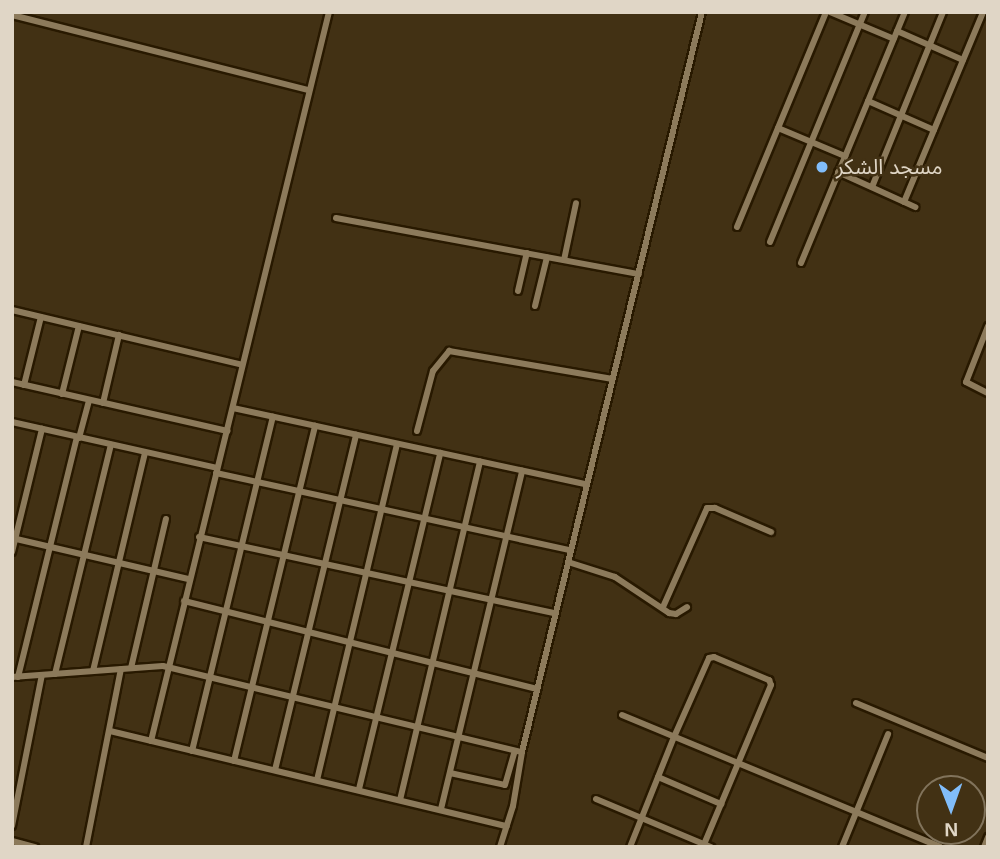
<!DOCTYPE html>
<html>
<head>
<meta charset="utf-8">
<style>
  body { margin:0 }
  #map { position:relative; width:1000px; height:859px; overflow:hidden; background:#423114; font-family:Arial,"Noto Sans Arabic",sans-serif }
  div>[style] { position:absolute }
  .roads { filter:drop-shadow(2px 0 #281900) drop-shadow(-2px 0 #281900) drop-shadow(0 2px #281900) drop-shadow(0 -2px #281900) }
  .minor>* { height:6px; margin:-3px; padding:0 3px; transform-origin:3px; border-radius:3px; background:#8c7a5b }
  .dots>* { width:19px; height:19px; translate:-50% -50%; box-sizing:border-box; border:4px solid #423114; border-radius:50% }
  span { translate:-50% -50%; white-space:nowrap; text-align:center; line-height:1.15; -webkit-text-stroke:5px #423114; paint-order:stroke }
  .poi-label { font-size:21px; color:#e0d6c6 }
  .left { translate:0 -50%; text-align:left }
  .frame { position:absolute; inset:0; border:14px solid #e0d6c6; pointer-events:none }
  .north { position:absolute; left:916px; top:775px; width:70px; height:70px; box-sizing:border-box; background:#423114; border:2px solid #81735b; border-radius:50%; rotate:179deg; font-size:19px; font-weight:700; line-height:28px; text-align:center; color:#e0d6c6 }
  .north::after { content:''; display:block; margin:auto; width:24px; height:32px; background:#81bdfa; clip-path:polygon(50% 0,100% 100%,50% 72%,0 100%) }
</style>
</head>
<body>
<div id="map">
  <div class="roads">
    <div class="minor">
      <i style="left:830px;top:12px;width:69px;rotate:22.9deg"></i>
      <i style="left:12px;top:15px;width:306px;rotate:14.2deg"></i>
      <i style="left:897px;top:31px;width:72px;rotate:23.7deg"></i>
      <i style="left:868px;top:101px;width:72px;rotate:23.7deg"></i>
      <i style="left:778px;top:128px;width:73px;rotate:22.7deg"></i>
      <i style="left:838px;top:172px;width:85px;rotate:24.4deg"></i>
      <i style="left:872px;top:187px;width:189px;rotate:-67.9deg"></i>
      <i style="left:904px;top:202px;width:206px;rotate:-67.4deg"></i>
      <i style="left:336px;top:218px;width:308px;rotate:10.5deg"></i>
      <i style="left:737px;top:227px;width:233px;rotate:-67.5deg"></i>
      <i style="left:770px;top:242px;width:249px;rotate:-67.6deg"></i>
      <i style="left:564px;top:260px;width:58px;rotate:-78.1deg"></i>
      <i style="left:801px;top:263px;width:272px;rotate:-67.5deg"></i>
      <i style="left:518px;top:291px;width:39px;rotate:-77deg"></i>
      <i style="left:535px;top:306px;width:50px;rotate:-76.2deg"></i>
      <i style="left:12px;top:310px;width:236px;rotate:13.4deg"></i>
      <i style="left:988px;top:326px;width:60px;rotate:111.4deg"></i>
      <i style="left:966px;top:382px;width:25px;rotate:27deg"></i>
      <i style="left:12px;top:382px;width:221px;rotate:12.8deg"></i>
      <i style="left:24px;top:385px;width:70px;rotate:-76deg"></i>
      <i style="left:62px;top:394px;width:70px;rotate:-76deg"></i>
      <i style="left:103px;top:403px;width:70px;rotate:-76.8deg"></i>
      <i style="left:233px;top:408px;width:361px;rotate:12.2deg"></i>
      <i style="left:12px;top:422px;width:210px;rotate:12.6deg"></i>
      <i style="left:417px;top:431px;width:62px;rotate:-75.1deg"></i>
      <i style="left:433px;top:371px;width:26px;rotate:-51deg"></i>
      <i style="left:449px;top:351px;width:166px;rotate:9.7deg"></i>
      <i style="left:79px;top:438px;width:39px;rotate:-75deg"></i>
      <i style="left:216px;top:473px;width:362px;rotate:12.3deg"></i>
      <i style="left:199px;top:537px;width:364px;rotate:12.1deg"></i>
      <i style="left:12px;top:538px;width:181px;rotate:13.1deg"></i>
      <i style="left:12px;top:552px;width:127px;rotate:-76.3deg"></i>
      <i style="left:568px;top:562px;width:49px;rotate:17.7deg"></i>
      <i style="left:615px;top:577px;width:65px;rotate:33.7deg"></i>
      <i style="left:669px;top:613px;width:7px;rotate:8deg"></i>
      <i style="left:676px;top:614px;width:13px;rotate:-32deg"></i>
      <i style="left:184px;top:601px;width:364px;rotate:14deg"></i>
      <i style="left:663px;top:607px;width:108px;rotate:-66deg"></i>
      <i style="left:707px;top:508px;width:8px"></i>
      <i style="left:715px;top:508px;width:61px;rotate:23.2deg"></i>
      <i style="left:131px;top:668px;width:153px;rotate:-76.8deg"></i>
      <i style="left:93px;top:671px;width:224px;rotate:-76.6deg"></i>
      <i style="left:55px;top:674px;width:236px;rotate:-76.3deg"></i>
      <i style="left:12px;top:677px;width:151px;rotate:-4.2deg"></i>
      <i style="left:163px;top:666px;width:369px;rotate:13.5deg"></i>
      <i style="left:18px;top:677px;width:247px;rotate:-76.2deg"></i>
      <i style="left:856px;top:703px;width:143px;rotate:22.6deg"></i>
      <i style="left:622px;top:715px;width:344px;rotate:22.5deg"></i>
      <i style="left:110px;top:731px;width:408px;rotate:13.5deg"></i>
      <i style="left:151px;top:741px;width:750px;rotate:-76.28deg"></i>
      <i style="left:192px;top:751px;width:344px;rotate:-76.4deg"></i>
      <i style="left:234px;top:761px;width:345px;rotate:-76.4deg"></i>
      <i style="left:275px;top:770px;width:345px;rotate:-76.4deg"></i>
      <i style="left:450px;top:773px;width:56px;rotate:12.3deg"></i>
      <i style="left:505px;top:785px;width:35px;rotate:-74deg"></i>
      <i style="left:658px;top:777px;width:69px;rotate:23.2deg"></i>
      <i style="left:317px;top:780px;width:345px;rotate:-76.6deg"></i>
      <i style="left:359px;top:789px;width:346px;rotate:-76.4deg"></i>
      <i style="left:596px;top:799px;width:125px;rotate:22.7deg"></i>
      <i style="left:400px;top:800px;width:348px;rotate:-76.7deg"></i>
      <i style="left:441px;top:809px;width:348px;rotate:-76.5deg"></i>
      <i style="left:12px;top:826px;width:154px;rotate:-78.8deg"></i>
      <i style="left:12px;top:841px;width:24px;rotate:15deg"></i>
      <i style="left:86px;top:847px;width:181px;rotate:-78.9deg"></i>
      <i style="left:500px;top:847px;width:43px;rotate:-72.4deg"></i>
      <i style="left:513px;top:806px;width:55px;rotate:-80.5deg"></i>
      <i style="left:522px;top:752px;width:762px;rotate:-76.33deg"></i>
      <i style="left:630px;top:847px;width:118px;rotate:-68.2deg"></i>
      <i style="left:674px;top:737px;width:86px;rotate:-66.1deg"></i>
      <i style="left:709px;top:658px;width:5px;rotate:-11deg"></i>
      <i style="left:714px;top:657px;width:60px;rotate:22.7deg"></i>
      <i style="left:769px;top:680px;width:5px;rotate:68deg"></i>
      <i style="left:771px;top:685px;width:176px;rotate:112.8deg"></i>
      <i style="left:842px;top:847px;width:122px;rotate:-67.8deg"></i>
      <i style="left:984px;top:847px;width:11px;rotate:-68deg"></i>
    </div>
  </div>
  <div class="dots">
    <i style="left:822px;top:167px;background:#81bdfa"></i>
  </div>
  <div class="poi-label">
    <span class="left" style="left:836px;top:167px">مسجد الشكر</span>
  </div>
  <div class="frame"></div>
  <div class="north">N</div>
</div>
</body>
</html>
